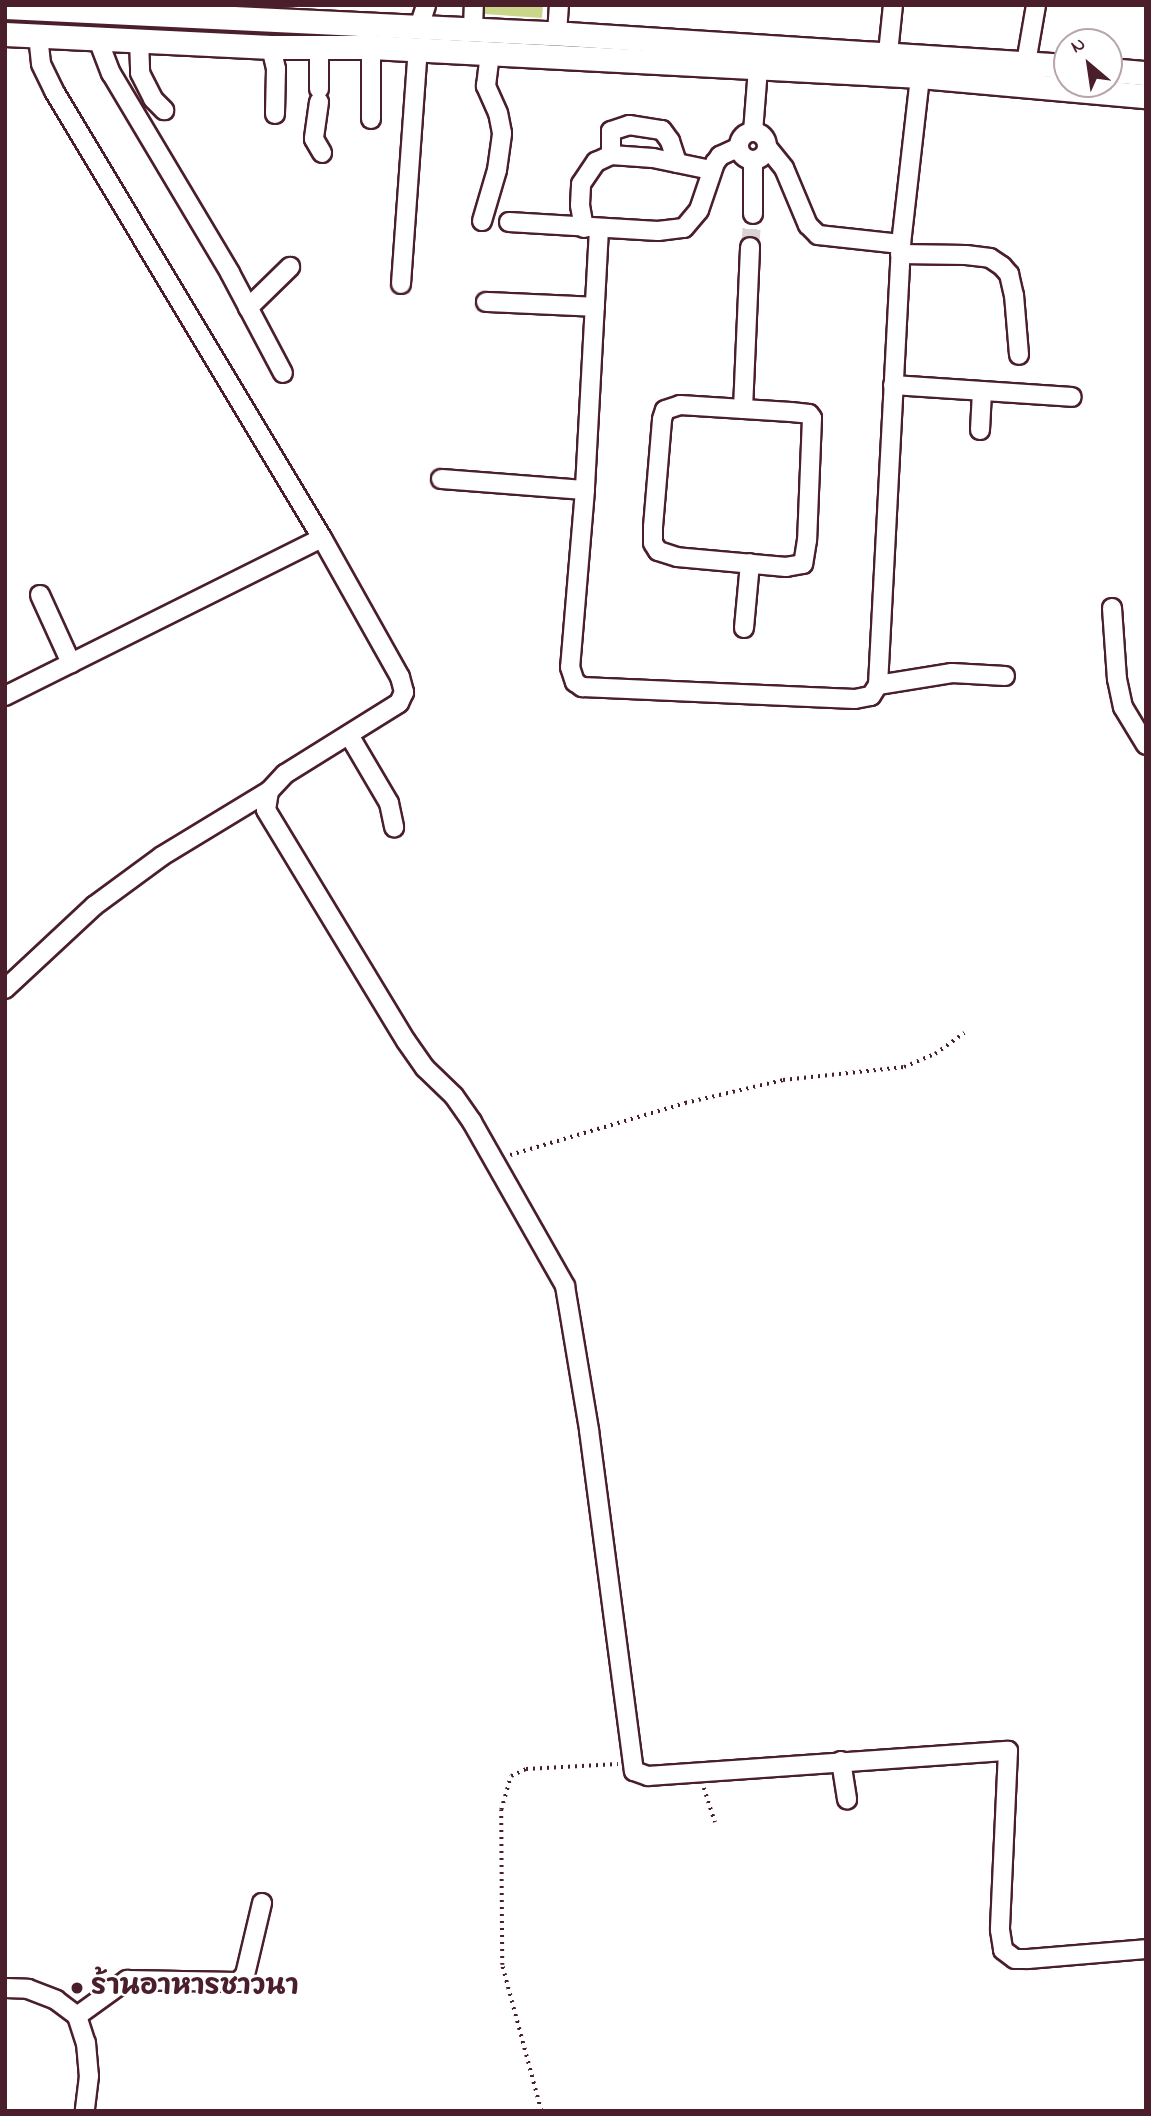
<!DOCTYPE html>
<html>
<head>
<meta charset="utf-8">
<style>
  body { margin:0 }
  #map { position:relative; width:1151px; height:2116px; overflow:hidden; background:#fff; font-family:"Indie Flower","Playpen Sans Thai",sans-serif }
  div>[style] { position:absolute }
  .green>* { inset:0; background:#cad78b }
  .minor-tunnel>* { height:18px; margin-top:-9px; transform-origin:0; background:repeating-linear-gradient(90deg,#dbd2d5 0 18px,transparent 0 27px) }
  .path>* { height:3.5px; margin-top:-1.75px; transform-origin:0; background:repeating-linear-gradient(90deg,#4a1f2b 0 2px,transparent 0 7px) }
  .roads { filter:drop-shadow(2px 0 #4a1f2b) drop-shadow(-2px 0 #4a1f2b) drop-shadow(0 2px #4a1f2b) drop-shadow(0 -2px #4a1f2b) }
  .minor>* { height:18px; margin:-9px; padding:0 9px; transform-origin:9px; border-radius:9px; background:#fff }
  .minor>.ring { margin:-9px; padding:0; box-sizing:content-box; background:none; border:18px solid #fff; border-radius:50% }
  .major>* { height:23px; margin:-11.5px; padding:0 11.5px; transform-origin:11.5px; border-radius:11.5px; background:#fff }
  .dots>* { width:19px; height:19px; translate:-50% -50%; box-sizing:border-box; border:4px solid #fff; border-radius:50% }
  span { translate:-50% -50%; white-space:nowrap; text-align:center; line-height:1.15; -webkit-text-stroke:5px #fff; paint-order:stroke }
  .poi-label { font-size:28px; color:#4a1f2b; font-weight:700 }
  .left { translate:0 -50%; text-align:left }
  .frame { position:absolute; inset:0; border:7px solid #4a1f2b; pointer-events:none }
  .north { position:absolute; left:1053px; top:28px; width:70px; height:70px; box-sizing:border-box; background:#fff; border:2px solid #b7a5aa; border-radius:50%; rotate:331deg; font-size:19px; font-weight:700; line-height:28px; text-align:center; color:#4a1f2b }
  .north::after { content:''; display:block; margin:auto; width:24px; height:32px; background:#4a1f2b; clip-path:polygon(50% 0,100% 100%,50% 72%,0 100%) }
</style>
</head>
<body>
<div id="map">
  <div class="green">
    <i style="clip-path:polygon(485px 5px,543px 5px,542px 18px,484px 14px)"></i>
  </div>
  <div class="minor-tunnel">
    <i style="left:750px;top:247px;width:33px;rotate:-85deg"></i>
  </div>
  <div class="path">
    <i style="left:510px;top:1155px;width:183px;rotate:-16.5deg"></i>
    <i style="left:685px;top:1103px;width:101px;rotate:-13.2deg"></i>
    <i style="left:783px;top:1080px;width:122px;rotate:-6.1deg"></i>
    <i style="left:904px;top:1067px;width:34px;rotate:-23deg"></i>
    <i style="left:935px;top:1054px;width:36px;rotate:-36deg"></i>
    <i style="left:704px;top:1788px;width:36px;rotate:72deg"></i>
    <i style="left:541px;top:2111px;width:151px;rotate:-105deg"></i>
    <i style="left:502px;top:1965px;width:155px;rotate:-90.4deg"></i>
    <i style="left:501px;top:1810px;width:35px;rotate:-74deg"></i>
    <i style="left:511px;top:1776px;width:17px;rotate:-25deg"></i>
    <i style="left:526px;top:1769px;width:92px;rotate:-3.1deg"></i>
  </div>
  <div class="roads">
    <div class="minor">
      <i style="left:419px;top:27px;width:23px;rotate:-72deg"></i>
      <i style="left:473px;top:29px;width:24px;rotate:-88deg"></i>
      <i style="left:557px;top:33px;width:28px;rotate:-86deg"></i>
      <i style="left:38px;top:35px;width:29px;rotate:84deg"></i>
      <i style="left:41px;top:64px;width:30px;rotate:64deg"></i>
      <i style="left:54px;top:91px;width:521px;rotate:59.06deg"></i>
      <i style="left:322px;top:538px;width:159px;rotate:60.7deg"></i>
      <i style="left:400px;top:677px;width:16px;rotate:75deg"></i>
      <i style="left:404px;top:692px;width:12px;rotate:114deg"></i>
      <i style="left:399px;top:703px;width:134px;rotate:148.1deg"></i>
      <i style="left:285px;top:774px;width:23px;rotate:133deg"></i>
      <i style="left:269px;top:791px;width:19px;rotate:99deg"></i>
      <i style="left:266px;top:810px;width:270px;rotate:58.8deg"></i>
      <i style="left:406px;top:1041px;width:33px;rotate:55deg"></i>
      <i style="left:425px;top:1068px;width:40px;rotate:44deg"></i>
      <i style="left:454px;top:1096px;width:32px;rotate:55deg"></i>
      <i style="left:472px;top:1122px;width:189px;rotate:60.4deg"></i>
      <i style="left:565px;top:1286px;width:146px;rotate:80.5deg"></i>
      <i style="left:589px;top:1430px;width:344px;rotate:82.5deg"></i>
      <i style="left:634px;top:1771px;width:15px;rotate:20deg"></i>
      <i style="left:648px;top:1776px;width:361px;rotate:-4deg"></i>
      <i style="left:1008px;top:1751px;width:179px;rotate:92.6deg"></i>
      <i style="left:1000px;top:1930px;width:20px;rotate:81deg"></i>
      <i style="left:1003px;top:1950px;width:15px;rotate:37deg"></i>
      <i style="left:1015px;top:1959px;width:13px"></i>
      <i style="left:1028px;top:1959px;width:118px;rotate:-4.8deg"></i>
      <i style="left:97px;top:37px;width:39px;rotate:69deg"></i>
      <i style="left:111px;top:73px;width:233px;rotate:59.2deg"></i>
      <i style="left:230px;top:273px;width:113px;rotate:62.1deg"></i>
      <i style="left:139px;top:39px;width:34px;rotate:88deg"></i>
      <i style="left:140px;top:73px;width:29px;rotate:63deg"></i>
      <i style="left:153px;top:99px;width:16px;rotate:45deg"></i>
      <i style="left:271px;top:47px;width:23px;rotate:77deg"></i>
      <i style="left:276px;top:69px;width:45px;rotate:91.3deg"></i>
      <i style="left:319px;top:48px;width:41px;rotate:90deg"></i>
      <i style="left:888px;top:53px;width:48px;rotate:-84.1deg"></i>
      <i style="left:1026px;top:63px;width:59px;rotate:-80.2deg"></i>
      <i style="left:319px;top:102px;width:37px;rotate:98deg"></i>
      <i style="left:314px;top:139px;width:16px;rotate:60deg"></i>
      <i style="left:371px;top:119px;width:72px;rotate:-90deg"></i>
      <i style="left:753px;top:132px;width:64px;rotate:-85.5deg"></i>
      <i class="ring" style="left:739px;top:132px;width:10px;height:10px"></i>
      <i style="left:767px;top:147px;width:27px;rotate:51deg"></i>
      <i style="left:784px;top:168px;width:62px;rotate:67.2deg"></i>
      <i style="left:808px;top:225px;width:14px;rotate:45deg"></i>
      <i style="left:818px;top:235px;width:83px;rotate:6.2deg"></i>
      <i style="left:611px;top:155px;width:24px;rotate:-90deg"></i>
      <i style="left:611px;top:131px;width:19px;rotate:-18deg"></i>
      <i style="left:629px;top:125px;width:33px;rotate:9deg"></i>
      <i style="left:662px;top:130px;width:14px;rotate:54deg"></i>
      <i style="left:670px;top:141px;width:23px;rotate:72deg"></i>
      <i style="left:753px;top:214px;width:54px;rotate:-90deg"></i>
      <i style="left:482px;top:221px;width:53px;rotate:-73.6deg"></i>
      <i style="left:497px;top:170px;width:37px;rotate:-82deg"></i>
      <i style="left:502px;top:133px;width:20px;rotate:-101deg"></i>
      <i style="left:498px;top:113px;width:30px;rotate:-114deg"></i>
      <i style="left:486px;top:86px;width:33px;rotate:-83deg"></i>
      <i style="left:509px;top:222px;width:149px;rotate:3.5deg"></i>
      <i style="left:658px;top:231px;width:26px;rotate:-7deg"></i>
      <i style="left:684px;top:228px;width:23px;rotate:-50deg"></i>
      <i style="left:699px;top:210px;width:50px;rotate:-71.2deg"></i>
      <i style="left:715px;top:163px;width:9px;rotate:-54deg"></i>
      <i style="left:720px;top:156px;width:21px;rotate:-25deg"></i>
      <i style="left:584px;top:228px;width:23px;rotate:-100deg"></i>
      <i style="left:580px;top:205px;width:21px;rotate:-87deg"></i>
      <i style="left:581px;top:184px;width:27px;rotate:-56deg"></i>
      <i style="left:596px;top:162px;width:17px;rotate:-25deg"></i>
      <i style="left:611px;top:155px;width:42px;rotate:4.1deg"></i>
      <i style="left:653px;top:158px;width:59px;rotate:11.7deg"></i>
      <i style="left:599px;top:229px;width:261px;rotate:93.1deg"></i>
      <i style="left:585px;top:490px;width:178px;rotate:94.8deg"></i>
      <i style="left:570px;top:667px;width:16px;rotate:72deg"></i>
      <i style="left:575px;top:682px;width:9px;rotate:36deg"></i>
      <i style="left:582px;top:687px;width:273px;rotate:2.5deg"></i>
      <i style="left:855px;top:699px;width:16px;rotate:-11deg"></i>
      <i style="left:871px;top:696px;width:13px;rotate:-58deg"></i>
      <i style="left:878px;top:685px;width:442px;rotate:-87deg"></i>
      <i style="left:901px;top:244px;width:169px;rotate:-83.5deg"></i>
      <i style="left:900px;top:254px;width:66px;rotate:0.9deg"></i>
      <i style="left:966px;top:255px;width:24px;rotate:7deg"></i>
      <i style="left:990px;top:258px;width:14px;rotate:34deg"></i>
      <i style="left:1002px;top:266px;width:11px;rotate:49deg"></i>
      <i style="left:1009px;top:274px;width:22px;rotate:77deg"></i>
      <i style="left:1014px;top:295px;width:60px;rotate:85.2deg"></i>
      <i style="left:401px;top:284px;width:236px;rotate:-85.9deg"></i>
      <i style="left:486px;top:302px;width:109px;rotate:2.6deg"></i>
      <i style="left:248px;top:308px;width:59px;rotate:-44.3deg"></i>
      <i style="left:893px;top:385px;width:179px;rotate:3.8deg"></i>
      <i style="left:680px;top:405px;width:111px;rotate:3.6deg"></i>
      <i style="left:791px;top:412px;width:18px;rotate:6deg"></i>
      <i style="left:809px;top:414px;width:5px;rotate:53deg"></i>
      <i style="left:812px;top:418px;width:122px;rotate:92.3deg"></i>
      <i style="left:807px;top:540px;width:24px;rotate:99deg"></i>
      <i style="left:803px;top:564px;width:17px;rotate:170deg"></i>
      <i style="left:786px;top:567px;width:109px;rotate:-174.8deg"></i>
      <i style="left:677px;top:557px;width:20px;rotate:-162deg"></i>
      <i style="left:658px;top:551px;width:9px;rotate:-122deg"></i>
      <i style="left:653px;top:543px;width:16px;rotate:-90deg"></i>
      <i style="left:653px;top:527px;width:108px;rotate:-85.2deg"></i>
      <i style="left:662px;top:419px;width:9px;rotate:-72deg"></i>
      <i style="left:665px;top:410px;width:16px;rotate:-18deg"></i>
      <i style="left:743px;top:409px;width:162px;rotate:-87.5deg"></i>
      <i style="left:980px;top:430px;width:39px;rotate:-87deg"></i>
      <i style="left:441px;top:479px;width:144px;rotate:4.4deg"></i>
      <i style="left:40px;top:595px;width:75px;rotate:65.5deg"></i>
      <i style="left:1112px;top:608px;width:71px;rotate:86deg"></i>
      <i style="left:1117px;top:679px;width:29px;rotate:78deg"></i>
      <i style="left:1123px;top:707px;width:44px;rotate:58.8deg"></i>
      <i style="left:744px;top:628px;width:65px;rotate:-84.7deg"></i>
      <i style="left:878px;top:685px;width:75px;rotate:-9.2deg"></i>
      <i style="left:952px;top:673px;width:53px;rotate:3.2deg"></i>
      <i style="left:5px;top:696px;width:354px;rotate:-26.5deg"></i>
      <i style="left:349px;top:735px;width:79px;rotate:59.5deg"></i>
      <i style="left:389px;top:803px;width:25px;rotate:78deg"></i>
      <i style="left:5px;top:989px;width:122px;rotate:-43deg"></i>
      <i style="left:94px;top:906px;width:84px;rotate:-36.3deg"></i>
      <i style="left:162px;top:856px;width:125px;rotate:-31.3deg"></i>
      <i style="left:841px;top:1761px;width:39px;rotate:81deg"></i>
      <i style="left:5px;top:1988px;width:23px;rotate:2deg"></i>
      <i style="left:28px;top:1989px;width:30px;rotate:21deg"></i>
      <i style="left:56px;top:2000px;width:26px;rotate:37deg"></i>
      <i style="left:77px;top:2016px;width:28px;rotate:72deg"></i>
      <i style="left:86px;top:2043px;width:33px;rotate:85deg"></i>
      <i style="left:89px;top:2076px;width:35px;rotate:97deg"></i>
      <i style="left:77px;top:2016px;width:62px;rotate:-35.8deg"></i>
      <i style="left:127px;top:1980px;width:111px;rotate:1deg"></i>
      <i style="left:238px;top:1982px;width:10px;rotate:-45deg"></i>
      <i style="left:245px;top:1975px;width:74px;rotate:-76.7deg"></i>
    </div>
    <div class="major">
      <i style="left:5px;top:7px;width:563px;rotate:2.75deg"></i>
      <i style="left:567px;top:34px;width:501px;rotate:3.66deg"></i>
      <i style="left:5px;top:34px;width:266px;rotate:2.8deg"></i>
      <i style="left:271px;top:47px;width:100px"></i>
      <i style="left:371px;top:47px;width:550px;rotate:3.02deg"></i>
      <i style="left:920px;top:76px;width:227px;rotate:5.1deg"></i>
      <i style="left:1109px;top:70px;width:37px;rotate:5deg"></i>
    </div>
  </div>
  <div class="dots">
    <i style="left:77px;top:1988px;background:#4a1f2b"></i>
  </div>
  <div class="poi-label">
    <span class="left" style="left:91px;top:1988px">ร้านอาหารชาวนา</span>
  </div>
  <div class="frame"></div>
  <div class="north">N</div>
</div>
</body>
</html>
